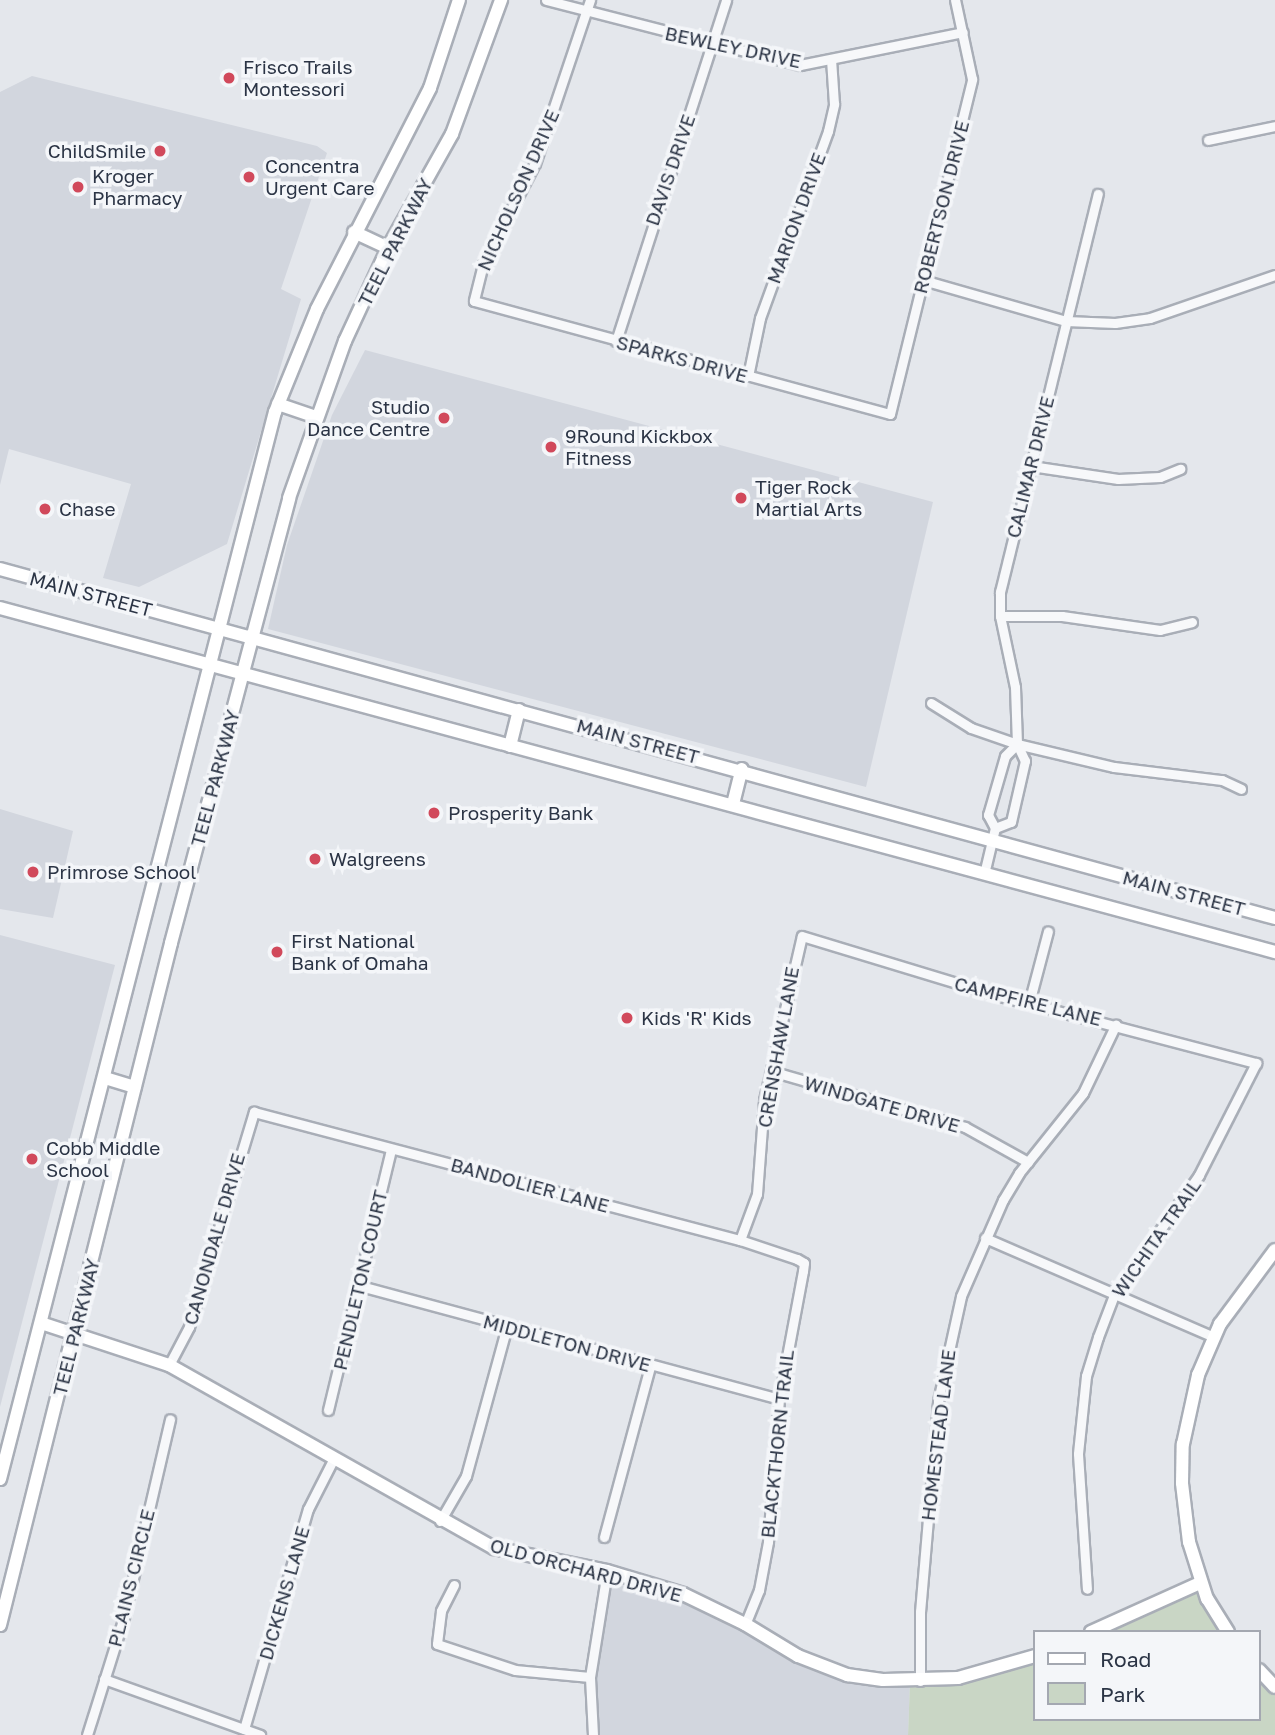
<!DOCTYPE html>
<html>
<head>
<meta charset="utf-8">
<style>
  body { margin:0 }
  #map { position:relative; width:1275px; height:1735px; overflow:hidden; background:#e4e7ec; font-family:"Golos Text",sans-serif }
  div>[style] { position:absolute }
  .built>* { inset:0; background:#d2d6de }
  .green>* { inset:0; background:#c9d6c5 }
  .roads { filter:drop-shadow(2px 0 #a9aeb7) drop-shadow(-2px 0 #a9aeb7) drop-shadow(0 2px #a9aeb7) drop-shadow(0 -2px #a9aeb7) }
  .street>* { height:9px; margin:-4.5px; padding:0 4.5px; transform-origin:4.5px; border-radius:4.5px; background:#f7f8fa }
  .secondary>* { height:12px; margin:-6px; padding:0 6px; transform-origin:6px; border-radius:6px; background:#fff }
  .dots>* { width:19px; height:19px; translate:-50% -50%; box-sizing:border-box; border:4px solid #f4f6f9; border-radius:50% }
  span { translate:-50% -50%; white-space:nowrap; text-align:center; line-height:1.15; -webkit-text-stroke:7px #f4f6f9; paint-order:stroke }
  .street-label { font-size:19px; color:#2b3445 }
  .poi-label { font-size:19px; color:#2b3445 }
  .left { translate:0 -50%; text-align:left }
  .right { translate:-100% -50%; text-align:right }
  .legend { position:absolute; left:1033px; top:1630px; width:228px; height:91px; box-sizing:border-box; background:#f4f6f9; border:2px solid #a4a8b1; margin:0; padding:9px 12px; list-style:none; font-size:21px; color:#2b3445 }
  .legend li { display:flex; align-items:center; gap:14px; height:35px }
  .legend b { width:35px; border:2px solid #a4a8b1 }
</style>
</head>
<body>
<div id="map">
  <div class="built">
    <i style="clip-path:polygon(32px 76px,317px 146px,327px 153px,281px 289px,301px 299px,227px 544px,139px 587px,103px 578px,131px 484px,9px 449px,0 485px,0 92px)"></i>
    <i style="clip-path:polygon(365px 350px,933px 502px,866px 787px,268px 629px,287px 545px,332px 415px)"></i>
    <i style="clip-path:polygon(0 809px,73px 831px,53px 918px,0 909px)"></i>
    <i style="clip-path:polygon(0 935px,115px 965px,0 1407px)"></i>
    <i style="clip-path:polygon(607px 1571px,683px 1594px,847px 1675px,910px 1681px,908px 1735px,593px 1735px,590px 1677px)"></i>
  </div>
  <div class="green">
    <i style="clip-path:polygon(1200px 1583px,1228px 1632px,1091px 1632px)"></i>
    <i style="clip-path:polygon(1035px 1654px,1035px 1719px,1259px 1719px,1259px 1668px,1275px 1687px,1275px 1735px,908px 1735px,910px 1681px,958px 1678px)"></i>
  </div>
  <div class="roads">
    <div class="street">
      <i style="left:546px;top:0;width:262px;rotate:14.4deg"></i>
      <i style="left:800px;top:65px;width:166px;rotate:-11.4deg"></i>
      <i style="left:590px;top:0;width:172px;rotate:108.6deg"></i>
      <i style="left:535px;top:163px;width:114px;rotate:117.2deg"></i>
      <i style="left:483px;top:264px;width:38px;rotate:104deg"></i>
      <i style="left:474px;top:301px;width:431px;rotate:15.2deg"></i>
      <i style="left:890px;top:414px;width:345px;rotate:-76.2deg"></i>
      <i style="left:972px;top:79px;width:81px;rotate:-102.1deg"></i>
      <i style="left:1208px;top:140px;width:68px;rotate:-11.8deg"></i>
      <i style="left:923px;top:280px;width:149px;rotate:16deg"></i>
      <i style="left:1066px;top:321px;width:49px;rotate:2.3deg"></i>
      <i style="left:1115px;top:323px;width:35px;rotate:-8deg"></i>
      <i style="left:1150px;top:318px;width:132px;rotate:-19deg"></i>
      <i style="left:616px;top:341px;width:358px;rotate:-72.1deg"></i>
      <i style="left:748px;top:376px;width:59px;rotate:-78.3deg"></i>
      <i style="left:760px;top:318px;width:199px;rotate:-70deg"></i>
      <i style="left:828px;top:131px;width:28px;rotate:-77deg"></i>
      <i style="left:834px;top:104px;width:45px;rotate:-93.8deg"></i>
      <i style="left:1031px;top:466px;width:88px;rotate:8.5deg"></i>
      <i style="left:1118px;top:479px;width:42px;rotate:-2.7deg"></i>
      <i style="left:1160px;top:477px;width:22px;rotate:-22deg"></i>
      <i style="left:1000px;top:616px;width:62px"></i>
      <i style="left:1062px;top:616px;width:99px;rotate:8.1deg"></i>
      <i style="left:1160px;top:630px;width:33px;rotate:-14deg"></i>
      <i style="left:931px;top:703px;width:47px;rotate:32deg"></i>
      <i style="left:971px;top:728px;width:49px;rotate:19.2deg"></i>
      <i style="left:1017px;top:744px;width:100px;rotate:13.3deg"></i>
      <i style="left:1114px;top:767px;width:109px;rotate:6.9deg"></i>
      <i style="left:1222px;top:780px;width:21px;rotate:25deg"></i>
      <i style="left:995px;top:828px;width:17px;rotate:-21deg"></i>
      <i style="left:1011px;top:822px;width:63px;rotate:-77.1deg"></i>
      <i style="left:1025px;top:761px;width:19px;rotate:-115deg"></i>
      <i style="left:1017px;top:744px;width:57px;rotate:-92deg"></i>
      <i style="left:1015px;top:687px;width:73px;rotate:-101.9deg"></i>
      <i style="left:1000px;top:616px;width:24px;rotate:-90deg"></i>
      <i style="left:1000px;top:592px;width:410px;rotate:-76.2deg"></i>
      <i style="left:984px;top:874px;width:47px;rotate:-76.6deg"></i>
      <i style="left:995px;top:828px;width:15px;rotate:-118deg"></i>
      <i style="left:988px;top:815px;width:61px;rotate:-73.9deg"></i>
      <i style="left:1005px;top:756px;width:17px;rotate:-45deg"></i>
      <i style="left:1029px;top:1003px;width:74px;rotate:-75.2deg"></i>
      <i style="left:771px;top:1071px;width:202px;rotate:16.1deg"></i>
      <i style="left:965px;top:1127px;width:72px;rotate:29.1deg"></i>
      <i style="left:985px;top:1238px;width:249px;rotate:23.4deg"></i>
      <i style="left:740px;top:1240px;width:49px;rotate:-69.7deg"></i>
      <i style="left:757px;top:1194px;width:94px;rotate:-85.7deg"></i>
      <i style="left:764px;top:1100px;width:168px;rotate:-77deg"></i>
      <i style="left:802px;top:936px;width:207px;rotate:16.9deg"></i>
      <i style="left:1000px;top:996px;width:265px;rotate:14.7deg"></i>
      <i style="left:1256px;top:1063px;width:126px;rotate:117deg"></i>
      <i style="left:1199px;top:1175px;width:147px;rotate:125.3deg"></i>
      <i style="left:1114px;top:1295px;width:45px;rotate:110.9deg"></i>
      <i style="left:1098px;top:1337px;width:41px;rotate:107.1deg"></i>
      <i style="left:1086px;top:1376px;width:78px;rotate:95.9deg"></i>
      <i style="left:1078px;top:1454px;width:135px;rotate:86.2deg"></i>
      <i style="left:357px;top:1285px;width:437px;rotate:15.1deg"></i>
      <i style="left:169px;top:1365px;width:43px;rotate:-62.2deg"></i>
      <i style="left:189px;top:1327px;width:225px;rotate:-73.2deg"></i>
      <i style="left:254px;top:1112px;width:503px;rotate:14.76deg"></i>
      <i style="left:740px;top:1240px;width:60px;rotate:18.4deg"></i>
      <i style="left:797px;top:1259px;width:8px;rotate:30deg"></i>
      <i style="left:804px;top:1263px;width:8px;rotate:97deg"></i>
      <i style="left:803px;top:1271px;width:130px;rotate:100.6deg"></i>
      <i style="left:779px;top:1399px;width:143px;rotate:94.4deg"></i>
      <i style="left:768px;top:1542px;width:49px;rotate:100.6deg"></i>
      <i style="left:759px;top:1590px;width:37px;rotate:112deg"></i>
      <i style="left:328px;top:1410px;width:268px;rotate:-76.4deg"></i>
      <i style="left:440px;top:1521px;width:52px;rotate:-60deg"></i>
      <i style="left:466px;top:1476px;width:156px;rotate:-74.7deg"></i>
      <i style="left:604px;top:1537px;width:177px;rotate:-74.9deg"></i>
      <i style="left:454px;top:1585px;width:29px;rotate:117deg"></i>
      <i style="left:441px;top:1611px;width:33px;rotate:97deg"></i>
      <i style="left:437px;top:1644px;width:82px;rotate:18.4deg"></i>
      <i style="left:515px;top:1670px;width:75px;rotate:5.3deg"></i>
      <i style="left:104px;top:1679px;width:166px;rotate:19.7deg"></i>
      <i style="left:920px;top:1681px;width:69px;rotate:-90deg"></i>
      <i style="left:920px;top:1612px;width:212px;rotate:-85.1deg"></i>
      <i style="left:938px;top:1401px;width:107px;rotate:-77.6deg"></i>
      <i style="left:961px;top:1296px;width:105px;rotate:-66.4deg"></i>
      <i style="left:1003px;top:1200px;width:31px;rotate:-59deg"></i>
      <i style="left:1019px;top:1173px;width:102px;rotate:-51.3deg"></i>
      <i style="left:1083px;top:1093px;width:76px;rotate:-64.4deg"></i>
      <i style="left:244px;top:1729px;width:229px;rotate:-73.8deg"></i>
      <i style="left:308px;top:1509px;width:55px;rotate:-63deg"></i>
      <i style="left:87px;top:1735px;width:124px;rotate:-72.6deg"></i>
      <i style="left:124px;top:1617px;width:203px;rotate:-76.9deg"></i>
      <i style="left:593px;top:1735px;width:58px;rotate:-93deg"></i>
      <i style="left:590px;top:1677px;width:107px;rotate:-80.9deg"></i>
    </div>
    <div class="secondary">
      <i style="left:354px;top:232px;width:38px;rotate:25deg"></i>
      <i style="left:278px;top:404px;width:40px;rotate:18.9deg"></i>
      <i style="left:0;top:569px;width:1322px;rotate:15.31deg"></i>
      <i style="left:0;top:608px;width:1321px;rotate:15.1deg"></i>
      <i style="left:510px;top:746px;width:37px;rotate:-76deg"></i>
      <i style="left:733px;top:804px;width:36px;rotate:-76deg"></i>
      <i style="left:105px;top:1078px;width:31px;rotate:17deg"></i>
      <i style="left:41px;top:1323px;width:135px;rotate:18.2deg"></i>
      <i style="left:169px;top:1365px;width:373px;rotate:29.4deg"></i>
      <i style="left:494px;top:1548px;width:115px;rotate:11.5deg"></i>
      <i style="left:607px;top:1571px;width:79px;rotate:16.8deg"></i>
      <i style="left:683px;top:1594px;width:69px;rotate:25.8deg"></i>
      <i style="left:745px;top:1624px;width:62px;rotate:31.1deg"></i>
      <i style="left:798px;top:1656px;width:53px;rotate:21.2deg"></i>
      <i style="left:847px;top:1675px;width:36px;rotate:8deg"></i>
      <i style="left:883px;top:1680px;width:75px;rotate:-1.5deg"></i>
      <i style="left:958px;top:1678px;width:80px;rotate:-15.9deg"></i>
      <i style="left:0;top:1479px;width:1102px;rotate:-75.55deg"></i>
      <i style="left:275px;top:412px;width:111px;rotate:-67.8deg"></i>
      <i style="left:317px;top:309px;width:248px;rotate:-62.9deg"></i>
      <i style="left:430px;top:88px;width:93px;rotate:-71.8deg"></i>
      <i style="left:0;top:1625px;width:703px;rotate:-75.92deg"></i>
      <i style="left:171px;top:943px;width:460px;rotate:-75.1deg"></i>
      <i style="left:289px;top:498px;width:167px;rotate:-70.4deg"></i>
      <i style="left:345px;top:341px;width:102px;rotate:-65.2deg"></i>
      <i style="left:388px;top:248px;width:131px;rotate:-60.7deg"></i>
      <i style="left:452px;top:134px;width:143px;rotate:-69.9deg"></i>
      <i style="left:1091px;top:1632px;width:120px;rotate:-24.2deg"></i>
      <i style="left:1228px;top:1632px;width:39px;rotate:-122deg"></i>
      <i style="left:1207px;top:1599px;width:60px;rotate:-107.5deg"></i>
      <i style="left:1189px;top:1542px;width:59px;rotate:-96.8deg"></i>
      <i style="left:1182px;top:1483px;width:39px;rotate:-89deg"></i>
      <i style="left:1183px;top:1444px;width:71px;rotate:-77.7deg"></i>
      <i style="left:1198px;top:1375px;width:56px;rotate:-66.7deg"></i>
      <i style="left:1220px;top:1324px;width:92px;rotate:-53.4deg"></i>
      <i style="left:1259px;top:1670px;width:23px;rotate:47deg"></i>
    </div>
  </div>
  <div class="dots">
    <i style="left:229px;top:78px;background:#d1495b"></i>
    <i style="left:160px;top:151px;background:#d1495b"></i>
    <i style="left:249px;top:177px;background:#d1495b"></i>
    <i style="left:78px;top:187px;background:#d1495b"></i>
    <i style="left:444px;top:418px;background:#d1495b"></i>
    <i style="left:551px;top:447px;background:#d1495b"></i>
    <i style="left:741px;top:498px;background:#d1495b"></i>
    <i style="left:45px;top:509px;background:#d1495b"></i>
    <i style="left:434px;top:813px;background:#d1495b"></i>
    <i style="left:315px;top:859px;background:#d1495b"></i>
    <i style="left:33px;top:872px;background:#d1495b"></i>
    <i style="left:277px;top:952px;background:#d1495b"></i>
    <i style="left:627px;top:1018px;background:#d1495b"></i>
    <i style="left:32px;top:1159px;background:#d1495b"></i>
  </div>
  <div class="street-label">
    <span style="left:733px;top:47px;rotate:12deg">BEWLEY DRIVE</span>
    <span style="left:670px;top:170px;rotate:-71deg">DAVIS DRIVE</span>
    <span style="left:518px;top:190px;rotate:-66deg">NICHOLSON DRIVE</span>
    <span style="left:941px;top:207px;rotate:-76deg">ROBERTSON DRIVE</span>
    <span style="left:796px;top:218px;rotate:-70deg">MARION DRIVE</span>
    <span style="left:395px;top:242px;rotate:-63deg">TEEL PARKWAY</span>
    <span style="left:682px;top:359px;rotate:15deg">SPARKS DRIVE</span>
    <span style="left:1030px;top:467px;rotate:-76deg">CALIMAR DRIVE</span>
    <span style="left:91px;top:594px;rotate:15deg">MAIN STREET</span>
    <span style="left:638px;top:741px;rotate:15deg">MAIN STREET</span>
    <span style="left:215px;top:778px;rotate:-75deg">TEEL PARKWAY</span>
    <span style="left:1184px;top:893px;rotate:15deg">MAIN STREET</span>
    <span style="left:1028px;top:1001px;rotate:14deg">CAMPFIRE LANE</span>
    <span style="left:778px;top:1047px;rotate:-80deg">CRENSHAW LANE</span>
    <span style="left:882px;top:1104px;rotate:16deg">WINDGATE DRIVE</span>
    <span style="left:530px;top:1185px;rotate:15deg">BANDOLIER LANE</span>
    <span style="left:1156px;top:1238px;rotate:-55deg">WICHITA TRAIL</span>
    <span style="left:214px;top:1239px;rotate:-74deg">CANONDALE DRIVE</span>
    <span style="left:360px;top:1280px;rotate:-77deg">PENDLETON COURT</span>
    <span style="left:76px;top:1327px;rotate:-76deg">TEEL PARKWAY</span>
    <span style="left:567px;top:1343px;rotate:15deg">MIDDLETON DRIVE</span>
    <span style="left:938px;top:1435px;rotate:-83deg">HOMESTEAD LANE</span>
    <span style="left:777px;top:1444px;rotate:-84deg">BLACKTHORN TRAIL</span>
    <span style="left:586px;top:1570px;rotate:15deg">OLD ORCHARD DRIVE</span>
    <span style="left:131px;top:1578px;rotate:-76deg">PLAINS CIRCLE</span>
    <span style="left:284px;top:1593px;rotate:-74deg">DICKENS LANE</span>
  </div>
  <div class="poi-label">
    <span class="left" style="left:243px;top:78px">Frisco Trails<br>Montessori</span>
    <span class="right" style="left:146px;top:151px">ChildSmile</span>
    <span class="left" style="left:265px;top:177px">Concentra<br>Urgent Care</span>
    <span class="left" style="left:92px;top:187px">Kroger<br>Pharmacy</span>
    <span class="right" style="left:430px;top:418px">Studio<br>Dance Centre</span>
    <span class="left" style="left:565px;top:447px">9Round Kickbox<br>Fitness</span>
    <span class="left" style="left:755px;top:498px">Tiger Rock<br>Martial Arts</span>
    <span class="left" style="left:59px;top:509px">Chase</span>
    <span class="left" style="left:448px;top:813px">Prosperity Bank</span>
    <span class="left" style="left:329px;top:859px">Walgreens</span>
    <span class="left" style="left:47px;top:872px">Primrose School</span>
    <span class="left" style="left:291px;top:952px">First National<br>Bank of Omaha</span>
    <span class="left" style="left:641px;top:1018px">Kids 'R' Kids</span>
    <span class="left" style="left:46px;top:1159px">Cobb Middle<br>School</span>
  </div>
  <ul class="legend">
  <li><b style="height:9px;background:#fff"></b>Road</li>
  <li><b style="height:19px;background:#c9d6c5"></b>Park</li>
  </ul>
</div>
</body>
</html>
